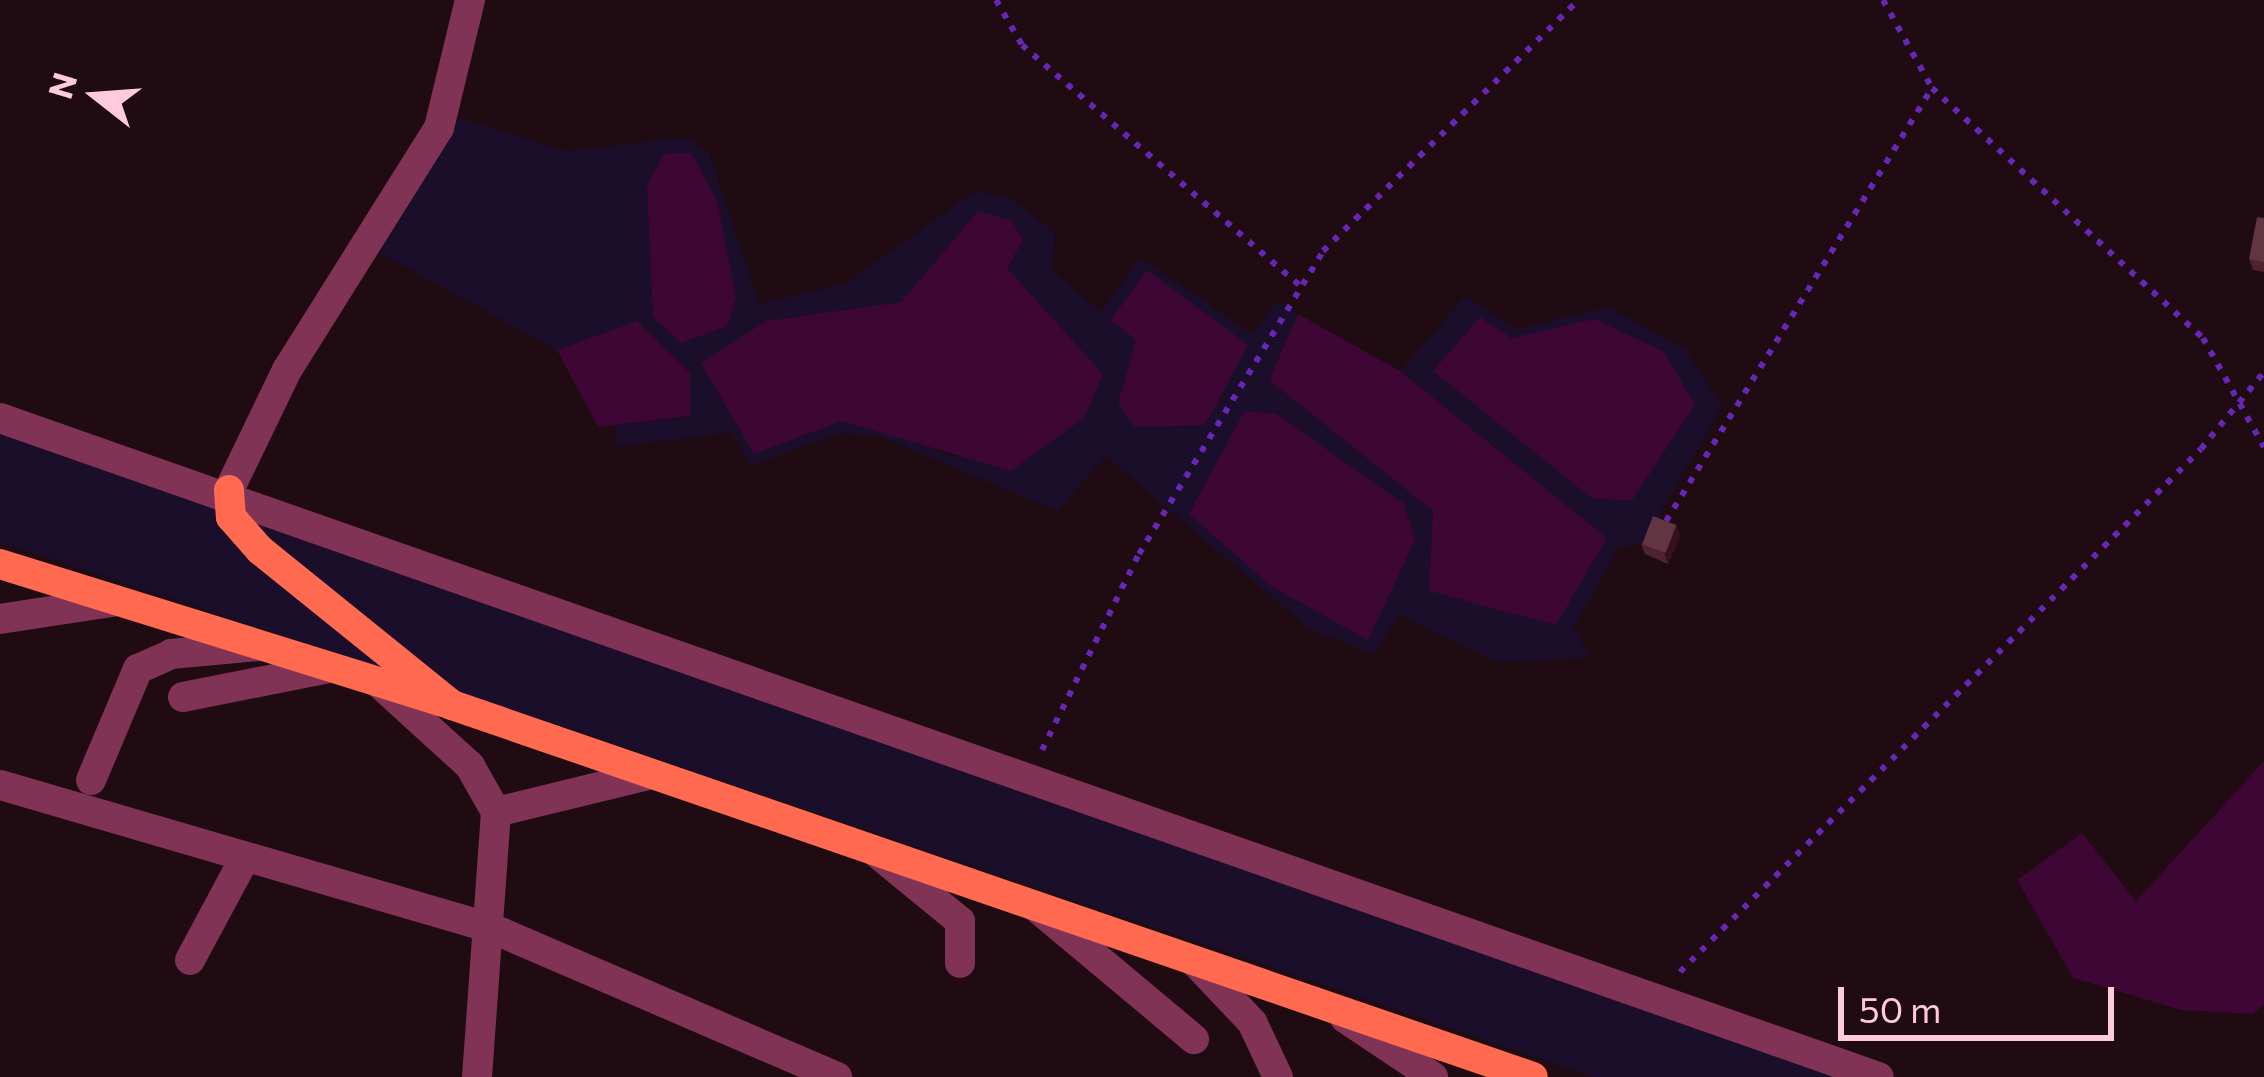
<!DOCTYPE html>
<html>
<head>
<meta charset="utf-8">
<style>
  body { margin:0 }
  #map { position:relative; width:2264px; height:1077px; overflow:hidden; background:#1f0b11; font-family:Commissioner,sans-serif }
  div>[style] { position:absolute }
  .green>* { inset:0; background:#1b0e2a }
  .water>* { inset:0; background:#3d0635 }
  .path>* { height:6px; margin-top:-3px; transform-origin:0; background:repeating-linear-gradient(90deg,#6826b6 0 6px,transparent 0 15px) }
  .minor>* { height:30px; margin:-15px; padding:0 15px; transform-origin:15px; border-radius:15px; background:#813356 }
  .major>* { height:30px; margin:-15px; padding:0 15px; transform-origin:15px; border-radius:15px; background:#ff6a51 }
  .wall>* { inset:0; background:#4e232f }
  .shaded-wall>* { inset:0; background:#33121b }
  .building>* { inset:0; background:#613542; transform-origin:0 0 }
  span { translate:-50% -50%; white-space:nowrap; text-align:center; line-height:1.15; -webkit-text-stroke:9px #1f0b11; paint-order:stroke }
  .north { position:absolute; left:36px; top:36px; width:120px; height:120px; -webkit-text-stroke:9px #1f0b11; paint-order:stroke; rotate:287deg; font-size:33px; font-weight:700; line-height:48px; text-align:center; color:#ffcadd }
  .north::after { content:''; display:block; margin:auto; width:42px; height:54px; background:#ffcadd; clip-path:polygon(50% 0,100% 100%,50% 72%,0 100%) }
  .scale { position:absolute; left:1838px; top:987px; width:276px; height:54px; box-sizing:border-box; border:6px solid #ffcadd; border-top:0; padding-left:15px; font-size:36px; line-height:42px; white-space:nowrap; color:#ffcadd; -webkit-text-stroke:9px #1f0b11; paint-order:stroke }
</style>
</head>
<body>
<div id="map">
  <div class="green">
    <i style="clip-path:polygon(evenodd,453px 116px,567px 151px,685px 137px,709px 152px,759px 304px,846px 283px,975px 191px,1010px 198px,1055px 233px,1052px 271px,1101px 312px,1140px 257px,1253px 335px,1275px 301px,1298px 314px,1269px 380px,1433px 511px,1607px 538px,1400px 371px,1465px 296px,1516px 329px,1608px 307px,1686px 350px,1722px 407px,1642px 544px,1619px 547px,1574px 627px,1589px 657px,1500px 663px,1399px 615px,1374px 655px,1308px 628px,1106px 456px,1057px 511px,879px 436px,840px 433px,751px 466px,731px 432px,617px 447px,615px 425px,690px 416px,690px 373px,638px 321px,557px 350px,374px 250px,453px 116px,978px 211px,1006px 267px,1103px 374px,954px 458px,882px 425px,842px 421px,754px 454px,702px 363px,766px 321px,901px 302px,978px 211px)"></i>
    <i style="clip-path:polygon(0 430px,214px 495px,417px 680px,0 542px)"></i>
    <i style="clip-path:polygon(251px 514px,1862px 1077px,1594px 1077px,461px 692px,259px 535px)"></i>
  </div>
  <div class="water">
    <i style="clip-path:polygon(691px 153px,717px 201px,736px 297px,727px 326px,681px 343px,653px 317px,647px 185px,664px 154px)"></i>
    <i style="clip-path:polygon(978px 211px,1012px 221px,1023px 240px,1007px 268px,1103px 374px,1084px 418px,1011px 471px,842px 421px,754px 454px,701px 363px,766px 321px,901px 302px)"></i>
    <i style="clip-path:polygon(1147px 270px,1248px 345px,1205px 425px,1135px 427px,1118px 404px,1136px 340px,1111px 320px)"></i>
    <i style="clip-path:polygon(1298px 314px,1400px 371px,1607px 538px,1556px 625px,1429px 591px,1433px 511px,1269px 380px)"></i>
    <i style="clip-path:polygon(1480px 317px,1511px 338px,1595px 319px,1664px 352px,1695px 405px,1632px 500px,1593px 499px,1433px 371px)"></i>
    <i style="clip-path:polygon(637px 321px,690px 373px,690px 416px,598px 427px,557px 350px)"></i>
    <i style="clip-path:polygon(1244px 412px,1275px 413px,1404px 504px,1415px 540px,1368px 640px,1271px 586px,1189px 514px)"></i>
    <i style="clip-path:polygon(2264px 761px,2264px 1004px,2253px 1014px,2181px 1010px,2073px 978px,2017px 880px,2082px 833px,2136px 901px)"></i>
  </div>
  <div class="path">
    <i style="left:996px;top:0;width:52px;rotate:60deg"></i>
    <i style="left:1022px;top:45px;width:369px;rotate:40.9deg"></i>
    <i style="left:1883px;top:0;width:101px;rotate:60.9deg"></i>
    <i style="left:1932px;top:88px;width:369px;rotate:42.7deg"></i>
    <i style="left:2203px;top:338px;width:125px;rotate:60.8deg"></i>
    <i style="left:1666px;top:521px;width:508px;rotate:-58.44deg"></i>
    <i style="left:1042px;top:750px;width:219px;rotate:-63.7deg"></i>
    <i style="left:1139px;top:554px;width:354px;rotate:-58.7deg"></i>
    <i style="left:1323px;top:251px;width:358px;rotate:-44.5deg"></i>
    <i style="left:1680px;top:972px;width:738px;rotate:-45.11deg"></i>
    <i style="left:2201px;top:449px;width:99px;rotate:-50.7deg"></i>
  </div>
  <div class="minor">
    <i style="left:0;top:418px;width:1991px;rotate:19.33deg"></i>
    <i style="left:229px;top:490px;width:133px;rotate:-64.2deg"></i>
    <i style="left:287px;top:370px;width:286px;rotate:-57.9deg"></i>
    <i style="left:439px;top:128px;width:132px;rotate:-76.4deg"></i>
    <i style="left:0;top:619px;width:118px;rotate:-8.7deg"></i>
    <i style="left:380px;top:684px;width:122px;rotate:42.3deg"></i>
    <i style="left:470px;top:766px;width:53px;rotate:60.5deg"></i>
    <i style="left:496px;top:812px;width:266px;rotate:94.1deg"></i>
    <i style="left:183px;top:697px;width:149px;rotate:-11.2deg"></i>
    <i style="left:91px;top:780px;width:121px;rotate:-67.1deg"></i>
    <i style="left:138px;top:669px;width:36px;rotate:-24deg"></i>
    <i style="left:171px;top:654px;width:88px;rotate:-5.2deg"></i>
    <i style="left:0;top:785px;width:511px;rotate:16.24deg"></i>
    <i style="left:491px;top:928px;width:377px;rotate:23.3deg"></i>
    <i style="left:496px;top:812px;width:156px;rotate:-13.7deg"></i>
    <i style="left:878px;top:854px;width:106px;rotate:39.3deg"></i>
    <i style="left:960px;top:921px;width:42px;rotate:90deg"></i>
    <i style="left:1036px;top:907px;width:206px;rotate:39.9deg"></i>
    <i style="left:190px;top:960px;width:112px;rotate:-61.8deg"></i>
    <i style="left:1195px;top:962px;width:83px;rotate:46.5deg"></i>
    <i style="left:1252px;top:1022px;width:61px;rotate:64.7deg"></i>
    <i style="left:1345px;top:1018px;width:106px;rotate:33.8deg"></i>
  </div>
  <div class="major">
    <i style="left:229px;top:490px;width:27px;rotate:86deg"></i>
    <i style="left:231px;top:517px;width:44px;rotate:48.7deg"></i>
    <i style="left:260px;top:550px;width:247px;rotate:38.9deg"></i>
    <i style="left:0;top:564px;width:473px;rotate:17.3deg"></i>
    <i style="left:452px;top:705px;width:1143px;rotate:18.99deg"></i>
  </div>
  <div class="wall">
    <i style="clip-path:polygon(2264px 218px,2264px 272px,2253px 270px,2249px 259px)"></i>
    <i style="clip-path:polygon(1676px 525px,1680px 536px,1668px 564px,1645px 554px,1641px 544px)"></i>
  </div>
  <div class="shaded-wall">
    <i style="clip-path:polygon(1676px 525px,1680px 536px,1668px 564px,1664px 553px)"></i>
  </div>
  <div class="building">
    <i style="clip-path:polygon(2257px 217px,2264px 218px,2264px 262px,2249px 259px)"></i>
    <i style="left:1653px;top:516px;width:25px;height:30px;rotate:21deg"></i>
  </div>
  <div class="north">N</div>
  <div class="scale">50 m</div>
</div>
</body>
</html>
